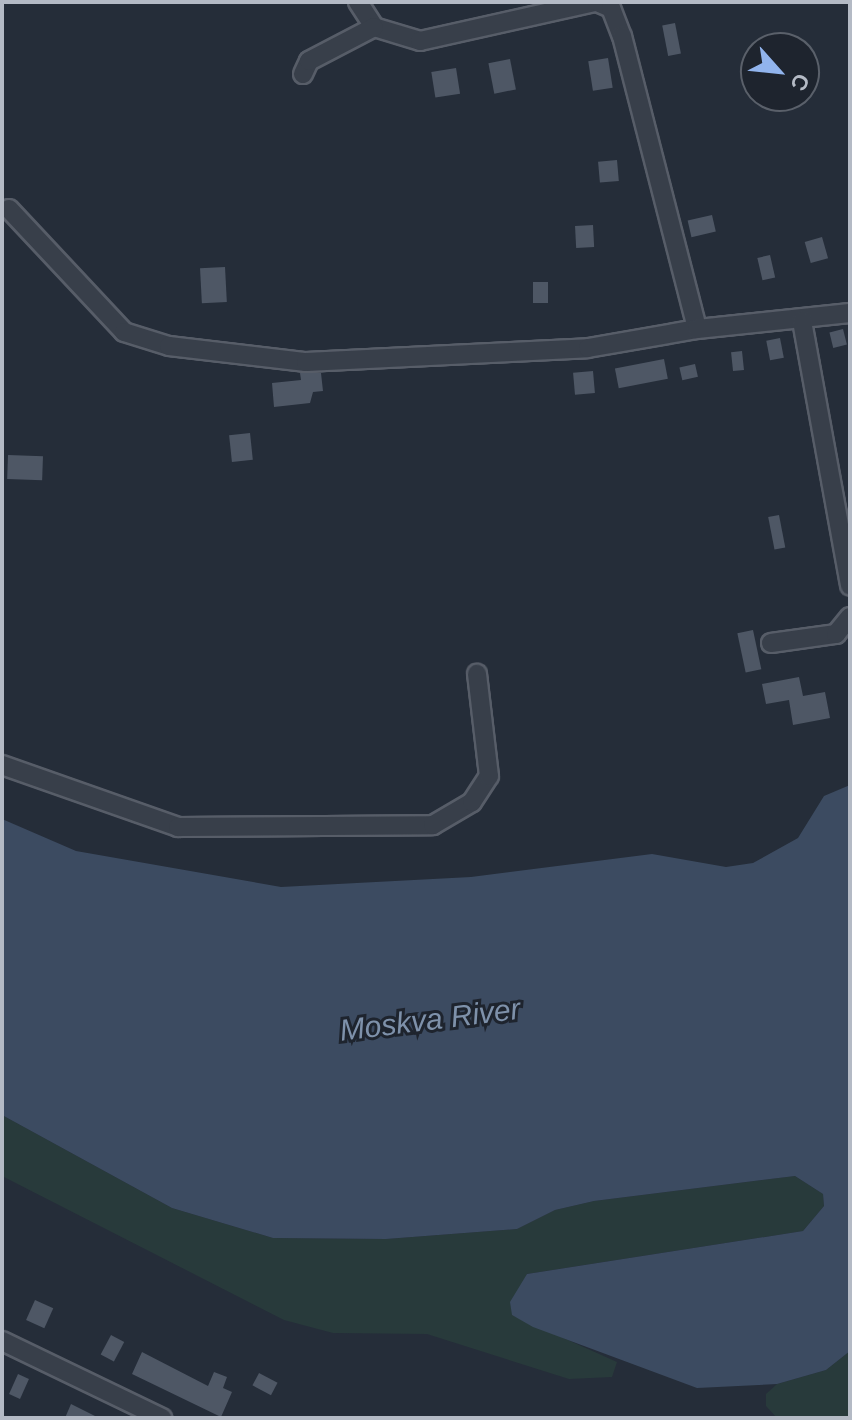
<!DOCTYPE html>
<html>
<head>
<meta charset="utf-8">
<style>
  body { margin:0 }
  #map { position:relative; width:852px; height:1420px; overflow:hidden; background:#252d39; font-family:Arial,sans-serif }
  div>[style] { position:absolute }
  .green>* { inset:0; background:#283a3b }
  .water>* { inset:0; background:#3c4b61 }
  .building>* { inset:0; background:#4e5765; transform-origin:0 0 }
  .roads { filter:drop-shadow(2px 0 #575d68) drop-shadow(-2px 0 #575d68) drop-shadow(0 2px #575d68) drop-shadow(0 -2px #575d68) }
  .minor>* { height:18px; margin:-9px; padding:0 9px; transform-origin:9px; border-radius:9px; background:#383f4a }
  span { translate:-50% -50%; white-space:nowrap; text-align:center; line-height:1.15; -webkit-text-stroke:6px #1e242e; paint-order:stroke }
  .water-label { font-size:30px; color:#7e91aa; font-style:italic }
  .frame { position:absolute; inset:0; border:4px solid #b4bac5; pointer-events:none }
  .north { position:absolute; left:740px; top:32px; width:80px; height:80px; box-sizing:border-box; background:#1e242e; border:2px solid #5a606a; border-radius:50%; rotate:117deg; font-size:22px; font-weight:700; line-height:32px; text-align:center; color:#b4bac5 }
  .north::after { content:''; display:block; margin:auto; width:28px; height:36px; background:#91b4ed; clip-path:polygon(50% 0,100% 100%,50% 72%,0 100%) }
</style>
</head>
<body>
<div id="map">
  <div class="green">
    <i style="clip-path:polygon(2px 1115px,172px 1208px,273px 1238px,386px 1239px,517px 1229px,555px 1210px,594px 1201px,795px 1176px,823px 1194px,824px 1206px,803px 1231px,527px 1274px,512px 1315px,617px 1362px,612px 1377px,569px 1379px,427px 1334px,333px 1333px,284px 1320px,2px 1176px)"></i>
    <i style="clip-path:polygon(850px 1351px,850px 1418px,777px 1418px,766px 1406px,766px 1394px,777px 1384px,826px 1370px)"></i>
  </div>
  <div class="water">
    <i style="clip-path:polygon(850px 785px,850px 1351px,826px 1370px,777px 1384px,697px 1388px,533px 1327px,512px 1315px,510px 1302px,527px 1274px,803px 1231px,824px 1206px,823px 1194px,795px 1176px,594px 1201px,555px 1210px,517px 1229px,386px 1239px,273px 1238px,172px 1208px,2px 1115px,2px 819px,76px 851px,281px 887px,471px 877px,652px 854px,726px 867px,753px 863px,798px 838px,824px 796px)"></i>
  </div>
  <div class="building">
    <i style="left:675px;top:23px;width:31px;height:13px;rotate:79deg"></i>
    <i style="left:608px;top:58px;width:30px;height:20px;rotate:81deg"></i>
    <i style="left:510px;top:59px;width:31px;height:22px;rotate:79deg"></i>
    <i style="left:456px;top:68px;width:26px;height:25px;rotate:81deg"></i>
    <i style="left:617px;top:160px;width:21px;height:19px;rotate:85deg"></i>
    <i style="left:712px;top:215px;width:17px;height:25px;rotate:77deg"></i>
    <i style="left:593px;top:225px;width:22px;height:18px;rotate:87deg"></i>
    <i style="left:822px;top:237px;width:22px;height:18px;rotate:74deg"></i>
    <i style="left:770px;top:255px;width:23px;height:13px;rotate:77deg"></i>
    <i style="left:225px;top:267px;width:35px;height:25px;rotate:87deg"></i>
    <i style="left:548px;top:282px;width:21px;height:15px;rotate:90deg"></i>
    <i style="left:843px;top:329px;width:16px;height:14px;rotate:76deg"></i>
    <i style="left:780px;top:338px;width:20px;height:14px;rotate:79deg"></i>
    <i style="left:742px;top:351px;width:19px;height:11px;rotate:84deg"></i>
    <i style="left:664px;top:359px;width:20px;height:50px;rotate:79deg"></i>
    <i style="left:695px;top:364px;width:13px;height:16px;rotate:77deg"></i>
    <i style="left:593px;top:371px;width:22px;height:20px;rotate:85deg"></i>
    <i style="clip-path:polygon(300px 373px,321px 373px,323px 391px,313px 392px,310px 403px,274px 407px,272px 383px,301px 380px)"></i>
    <i style="left:250px;top:433px;width:27px;height:21px;rotate:84deg"></i>
    <i style="left:8px;top:455px;width:35px;height:24px;rotate:2deg"></i>
    <i style="left:779px;top:515px;width:33px;height:11px;rotate:79deg"></i>
    <i style="left:753px;top:630px;width:40px;height:16px;rotate:78deg"></i>
    <i style="clip-path:polygon(799px 677px,803px 696px,825px 692px,830px 718px,793px 725px,789px 700px,766px 704px,762px 684px)"></i>
    <i style="left:35px;top:1300px;width:20px;height:22px;rotate:24deg"></i>
    <i style="left:111px;top:1335px;width:15px;height:22px;rotate:28deg"></i>
    <i style="clip-path:polygon(142px 1352px,208px 1386px,214px 1372px,227px 1377px,223px 1388px,232px 1392px,221px 1417px,132px 1374px)"></i>
    <i style="left:259px;top:1373px;width:21px;height:14px;rotate:28deg"></i>
    <i style="left:18px;top:1374px;width:12px;height:22px;rotate:24deg"></i>
    <i style="clip-path:polygon(71px 1404px,99px 1418px,65px 1418px)"></i>
  </div>
  <div class="roads">
    <div class="minor">
      <i style="left:358px;top:2px;width:30px;rotate:57deg"></i>
      <i style="left:374px;top:27px;width:48px;rotate:16.9deg"></i>
      <i style="left:420px;top:41px;width:178px;rotate:-12.6deg"></i>
      <i style="left:597px;top:2px;width:15px;rotate:23deg"></i>
      <i style="left:611px;top:8px;width:30px;rotate:69deg"></i>
      <i style="left:622px;top:36px;width:302px;rotate:75.6deg"></i>
      <i style="left:303px;top:74px;width:14px;rotate:-65deg"></i>
      <i style="left:309px;top:61px;width:73px;rotate:-27.6deg"></i>
      <i style="left:9px;top:209px;width:168px;rotate:46.9deg"></i>
      <i style="left:124px;top:332px;width:47px;rotate:17.3deg"></i>
      <i style="left:169px;top:346px;width:138px;rotate:6.7deg"></i>
      <i style="left:306px;top:362px;width:282px;rotate:-2.8deg"></i>
      <i style="left:588px;top:348px;width:111px;rotate:-9.9deg"></i>
      <i style="left:697px;top:329px;width:154px;rotate:-6deg"></i>
      <i style="left:802px;top:321px;width:269px;rotate:79.7deg"></i>
      <i style="left:771px;top:643px;width:66px;rotate:-7.9deg"></i>
      <i style="left:836px;top:634px;width:22px;rotate:-51deg"></i>
      <i style="left:2px;top:765px;width:187px;rotate:19.4deg"></i>
      <i style="left:178px;top:827px;width:255px;rotate:-0.4deg"></i>
      <i style="left:433px;top:825px;width:45px;rotate:-30.5deg"></i>
      <i style="left:472px;top:802px;width:31px;rotate:-57deg"></i>
      <i style="left:489px;top:776px;width:103px;rotate:-96.7deg"></i>
      <i style="left:2px;top:1341px;width:178px;rotate:25.7deg"></i>
    </div>
  </div>
  <div class="water-label">
    <span style="left:430px;top:1020px;rotate:-7deg">Moskva River</span>
  </div>
  <div class="frame"></div>
  <div class="north">С</div>
</div>
</body>
</html>
